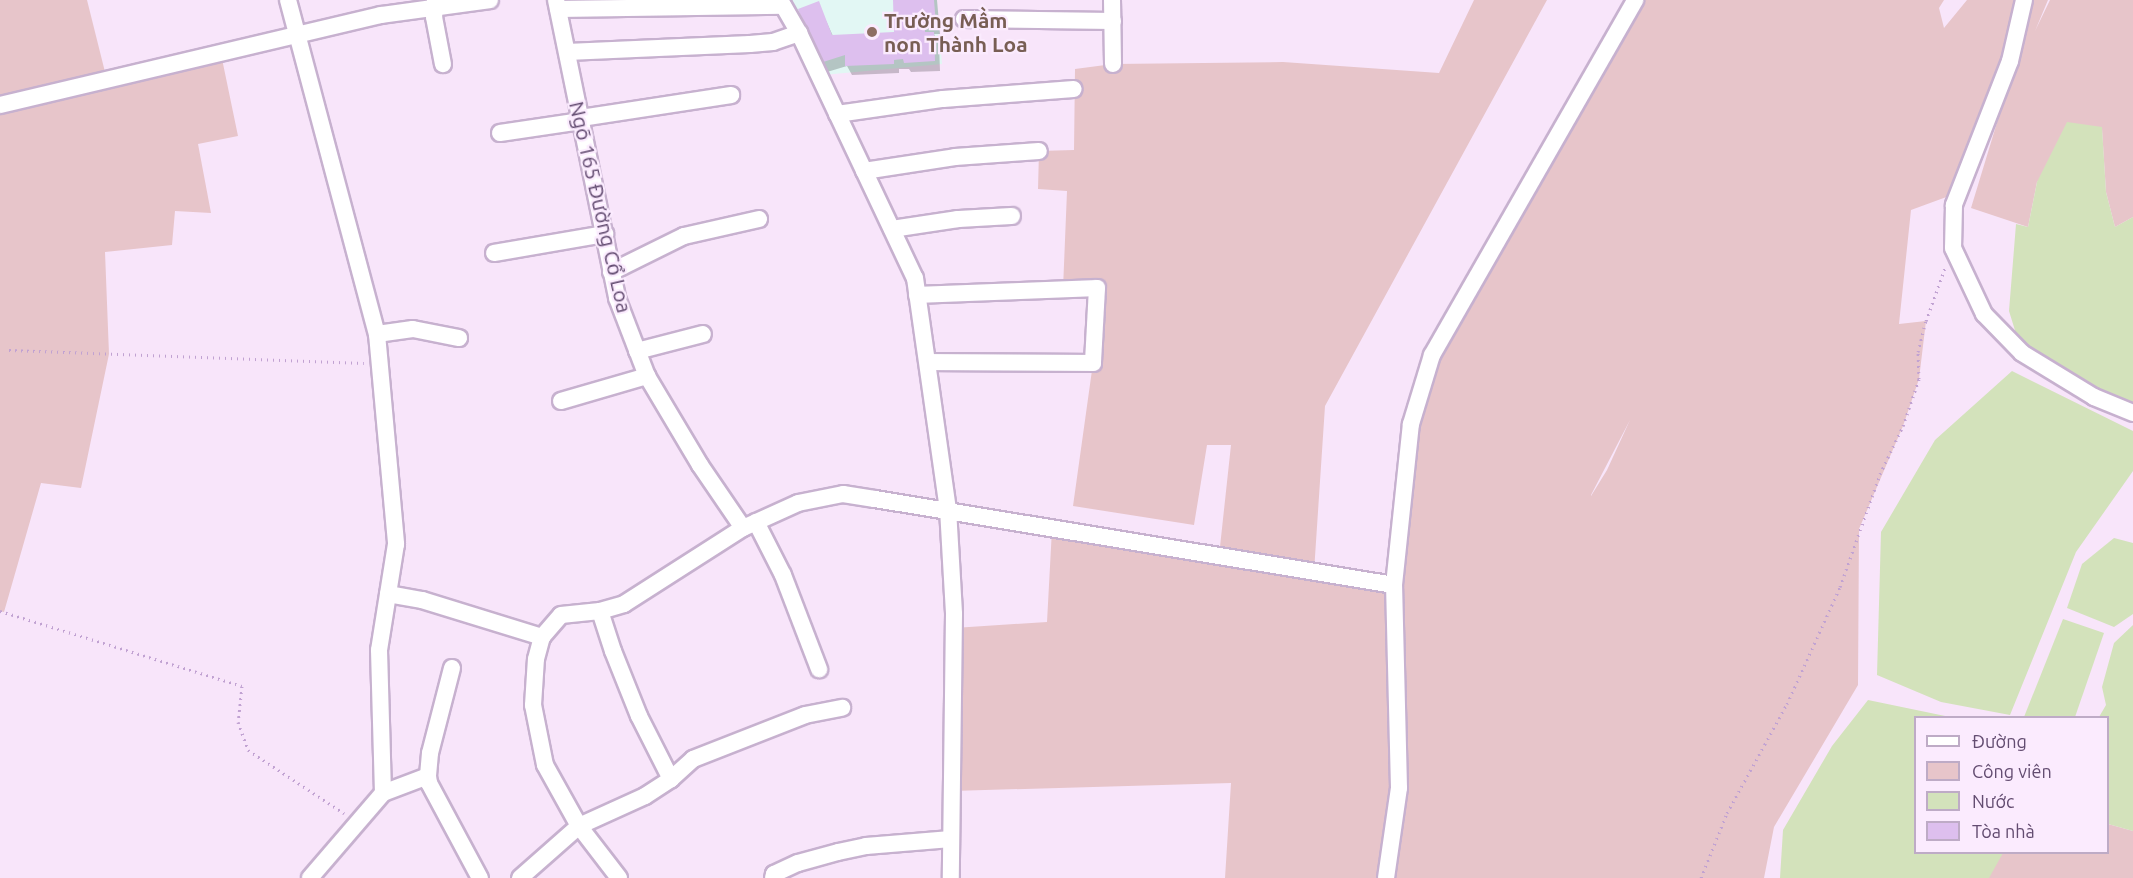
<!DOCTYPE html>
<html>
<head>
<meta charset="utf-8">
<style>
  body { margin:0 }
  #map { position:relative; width:2133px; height:878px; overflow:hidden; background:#f8e5fa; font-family:Ubuntu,sans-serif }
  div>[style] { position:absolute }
  .education>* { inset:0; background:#e2f7f4 }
  .green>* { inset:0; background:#e7c5ca }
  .water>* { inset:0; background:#d3e2bb }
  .shadow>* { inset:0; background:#0003 }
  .building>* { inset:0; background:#ddbfee }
  .path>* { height:3px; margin-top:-1.5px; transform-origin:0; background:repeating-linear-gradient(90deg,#c1a2d2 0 1.5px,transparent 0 6px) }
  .roads { filter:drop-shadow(2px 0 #c7b1cf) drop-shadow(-2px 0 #c7b1cf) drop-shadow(0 2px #c7b1cf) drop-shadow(0 -2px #c7b1cf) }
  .minor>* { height:16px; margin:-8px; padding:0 8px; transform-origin:8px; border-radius:8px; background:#fff }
  .dots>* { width:16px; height:16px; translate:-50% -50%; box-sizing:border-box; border:3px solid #fbebfe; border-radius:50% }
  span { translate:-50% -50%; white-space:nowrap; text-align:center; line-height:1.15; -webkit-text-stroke:4.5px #fbebfe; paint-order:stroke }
  .education-label { font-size:21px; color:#785e54; font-weight:700 }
  .left { translate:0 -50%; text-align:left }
  .street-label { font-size:21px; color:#634c71 }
  .legend { position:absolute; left:1914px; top:716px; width:195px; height:138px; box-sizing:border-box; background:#fbebfe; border:2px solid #beabc6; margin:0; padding:8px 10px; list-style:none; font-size:18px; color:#634c71 }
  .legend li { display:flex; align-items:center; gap:12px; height:30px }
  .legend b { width:30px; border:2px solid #beabc6 }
</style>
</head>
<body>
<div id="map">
  <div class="education">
    <i style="clip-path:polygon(790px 0,937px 0,942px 64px,823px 75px)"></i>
  </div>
  <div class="green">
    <i style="clip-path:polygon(0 0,87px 0,107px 80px,221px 54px,238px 136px,198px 144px,211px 213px,175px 211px,172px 245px,105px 252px,109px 354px,81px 488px,41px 483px,4px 612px,0 611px)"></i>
    <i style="clip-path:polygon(evenodd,1474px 0,1547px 0,1325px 406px,1314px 572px,1393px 585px,1401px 505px,1432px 355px,1635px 0,1944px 0,1939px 8px,1944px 28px,1967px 0,2048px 0,2035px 31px,2050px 0,2133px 0,2133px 217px,2115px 227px,2106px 192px,2102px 129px,2037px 182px,2028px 227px,1971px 208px,2006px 93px,1960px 192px,1911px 210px,1899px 324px,1926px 321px,1919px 379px,1903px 426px,1859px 529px,1858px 685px,1774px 827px,1764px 878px,1225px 878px,1231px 783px,952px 791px,954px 628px,1047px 622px,1052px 529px,1219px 556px,1231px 445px,1207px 445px,1194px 525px,1073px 506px,1093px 363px,1097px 288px,1063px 289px,1067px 191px,1038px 189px,1039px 151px,1074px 150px,1075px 69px,1113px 64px,1283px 62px,1439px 73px,1474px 0,1630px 420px,1607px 470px,1591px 496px,1591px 495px,1630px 420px)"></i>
    <i style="clip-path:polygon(2108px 824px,2133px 831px,2133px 878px,1987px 878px,2001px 853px,2108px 852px)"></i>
  </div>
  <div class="water">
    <i style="clip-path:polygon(2067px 122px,2102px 127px,2106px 192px,2115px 227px,2133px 217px,2133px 413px,2022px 353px,2009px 311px,2016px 224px,2028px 227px,2037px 182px)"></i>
    <i style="clip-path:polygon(2012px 371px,2133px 431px,2133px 471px,2076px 552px,2010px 715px,1941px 702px,1877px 675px,1881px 532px,1935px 440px)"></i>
    <i style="clip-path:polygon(2114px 538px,2133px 543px,2133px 614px,2114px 627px,2067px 608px,2082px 564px)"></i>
    <i style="clip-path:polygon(2063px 619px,2104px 633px,2075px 717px,2024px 717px)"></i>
    <i style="clip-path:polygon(2133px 625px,2133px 831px,2108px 824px,2108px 718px,2099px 717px,2106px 705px,2102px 687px,2114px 643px)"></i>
    <i style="clip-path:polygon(1868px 700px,1950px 717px,1916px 718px,1916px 852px,2003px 853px,1989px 878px,1780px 878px,1783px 830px,1832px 746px)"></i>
  </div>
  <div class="shadow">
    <i style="clip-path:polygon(894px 0,937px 0,940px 34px,934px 34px,939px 43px,940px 71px,911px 72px,909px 69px,899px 69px,899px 73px,852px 75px,847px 66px,827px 72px,821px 63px,818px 3px,833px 36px,896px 34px)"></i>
  </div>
  <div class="building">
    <i style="clip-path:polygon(893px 0,934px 0,936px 25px,925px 25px,925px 32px,934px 32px,935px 61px,904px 63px,903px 59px,894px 60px,894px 64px,845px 66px,845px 55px,820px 63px,798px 9px,819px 1px,832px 35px,894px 32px)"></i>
  </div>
  <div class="path">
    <i style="left:9px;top:350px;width:355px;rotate:2.1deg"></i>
    <i style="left:0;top:611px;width:253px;rotate:17.2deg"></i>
    <i style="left:242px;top:686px;width:36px;rotate:96deg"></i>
    <i style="left:238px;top:722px;width:30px;rotate:70deg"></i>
    <i style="left:248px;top:750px;width:115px;rotate:33.3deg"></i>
    <i style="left:1701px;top:878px;width:70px;rotate:-68.2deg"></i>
    <i style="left:1727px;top:813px;width:124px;rotate:-61.2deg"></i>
    <i style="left:1787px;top:704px;width:128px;rotate:-65.6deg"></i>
    <i style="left:1840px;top:587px;width:120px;rotate:-70.5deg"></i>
    <i style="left:1880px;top:474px;width:53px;rotate:-64.4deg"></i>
    <i style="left:1903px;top:426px;width:50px;rotate:-71.2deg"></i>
    <i style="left:1919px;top:379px;width:27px;rotate:-92deg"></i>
    <i style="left:1918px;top:352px;width:32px;rotate:-76deg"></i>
    <i style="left:1926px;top:321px;width:56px;rotate:-70.3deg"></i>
  </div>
  <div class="roads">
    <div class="minor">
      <i style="left:288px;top:0;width:346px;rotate:75.1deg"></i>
      <i style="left:377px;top:334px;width:211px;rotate:84.8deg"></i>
      <i style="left:396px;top:544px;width:107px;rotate:99.1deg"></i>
      <i style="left:379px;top:650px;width:143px;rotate:88.4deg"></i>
      <i style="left:383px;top:793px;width:112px;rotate:130.7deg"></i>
      <i style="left:435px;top:0;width:17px;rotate:93deg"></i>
      <i style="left:434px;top:17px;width:48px;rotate:79.2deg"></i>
      <i style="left:556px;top:0;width:304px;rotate:78.4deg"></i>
      <i style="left:617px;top:298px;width:84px;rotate:69deg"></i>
      <i style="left:647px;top:376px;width:104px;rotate:59.2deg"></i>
      <i style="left:700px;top:465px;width:76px;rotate:55.7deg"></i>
      <i style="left:780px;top:0;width:38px;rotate:60deg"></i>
      <i style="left:799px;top:33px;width:271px;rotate:64.7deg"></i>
      <i style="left:915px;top:278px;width:233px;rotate:81.9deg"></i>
      <i style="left:948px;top:509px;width:105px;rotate:86.7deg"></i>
      <i style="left:954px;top:614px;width:264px;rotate:90.7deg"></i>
      <i style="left:1112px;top:0;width:64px;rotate:89.1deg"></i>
      <i style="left:2024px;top:0;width:63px;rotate:102.9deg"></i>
      <i style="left:2010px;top:61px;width:155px;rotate:111.3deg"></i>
      <i style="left:1954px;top:205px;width:43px;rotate:91.3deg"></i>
      <i style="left:1953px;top:248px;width:73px;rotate:64.8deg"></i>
      <i style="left:1984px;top:314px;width:54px;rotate:45.7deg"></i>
      <i style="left:2022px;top:353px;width:84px;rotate:31.4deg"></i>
      <i style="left:2094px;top:397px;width:42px;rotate:22.3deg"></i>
      <i style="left:558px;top:9px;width:225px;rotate:-0.8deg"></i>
      <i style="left:964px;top:19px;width:149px;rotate:0.8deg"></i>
      <i style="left:567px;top:52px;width:183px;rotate:-2.5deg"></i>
      <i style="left:750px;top:44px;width:23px;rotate:-5deg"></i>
      <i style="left:773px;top:42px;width:28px;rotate:-19deg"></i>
      <i style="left:0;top:105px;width:391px;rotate:-13.3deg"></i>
      <i style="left:381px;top:15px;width:110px;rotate:-7.8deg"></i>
      <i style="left:837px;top:114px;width:107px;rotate:-8.1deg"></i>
      <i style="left:943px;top:99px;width:131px;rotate:-4.4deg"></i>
      <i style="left:581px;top:118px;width:152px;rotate:-8.7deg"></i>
      <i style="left:500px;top:133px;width:82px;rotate:-8.4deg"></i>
      <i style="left:864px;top:171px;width:92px;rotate:-8.7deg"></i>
      <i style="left:955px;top:157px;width:84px;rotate:-4.1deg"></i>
      <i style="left:892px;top:229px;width:67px;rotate:-8.6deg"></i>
      <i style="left:958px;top:219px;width:54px;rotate:-3.2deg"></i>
      <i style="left:494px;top:253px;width:113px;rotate:-9.7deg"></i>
      <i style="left:611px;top:272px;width:81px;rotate:-26.3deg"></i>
      <i style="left:684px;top:236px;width:77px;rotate:-12.8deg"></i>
      <i style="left:917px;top:295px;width:180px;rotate:-2.2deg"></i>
      <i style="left:1097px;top:288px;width:75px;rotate:93.1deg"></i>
      <i style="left:1093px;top:363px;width:165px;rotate:-179.7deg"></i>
      <i style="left:377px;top:334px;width:36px;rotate:-8deg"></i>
      <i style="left:413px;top:329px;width:47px;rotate:11.1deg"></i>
      <i style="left:637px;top:351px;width:68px;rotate:-14.4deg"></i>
      <i style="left:561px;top:401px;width:90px;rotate:-16.2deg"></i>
      <i style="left:756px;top:522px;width:59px;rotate:63deg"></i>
      <i style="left:783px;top:575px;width:101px;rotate:69deg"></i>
      <i style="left:388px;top:594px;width:35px;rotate:10deg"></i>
      <i style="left:422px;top:600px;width:126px;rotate:17.1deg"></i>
      <i style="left:600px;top:611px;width:42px;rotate:72deg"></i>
      <i style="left:613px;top:651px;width:70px;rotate:68.2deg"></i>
      <i style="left:639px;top:716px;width:71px;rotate:63.1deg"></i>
      <i style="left:452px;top:668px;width:88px;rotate:104.5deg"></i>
      <i style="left:430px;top:753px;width:23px;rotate:95deg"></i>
      <i style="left:428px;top:776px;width:7px;rotate:82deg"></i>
      <i style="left:429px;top:783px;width:108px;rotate:61.8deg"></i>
      <i style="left:383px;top:793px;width:48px;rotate:-20.7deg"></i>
      <i style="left:520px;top:878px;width:79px;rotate:-41.4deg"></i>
      <i style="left:579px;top:826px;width:72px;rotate:-24.4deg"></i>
      <i style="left:645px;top:796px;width:31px;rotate:-33deg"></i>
      <i style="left:671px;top:779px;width:30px;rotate:-42deg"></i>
      <i style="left:693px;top:759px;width:120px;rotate:-21.4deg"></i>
      <i style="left:805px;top:715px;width:38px;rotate:-11deg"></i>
      <i style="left:619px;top:878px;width:66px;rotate:-127.6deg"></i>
      <i style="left:579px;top:826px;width:70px;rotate:-119.1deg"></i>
      <i style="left:545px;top:765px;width:61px;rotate:-101.3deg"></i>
      <i style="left:533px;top:705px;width:46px;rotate:-86.3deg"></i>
      <i style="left:536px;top:659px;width:23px;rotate:-75deg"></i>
      <i style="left:542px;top:637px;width:29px;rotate:-49deg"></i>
      <i style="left:561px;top:615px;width:39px;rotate:-6deg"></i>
      <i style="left:600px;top:611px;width:25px;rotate:-16deg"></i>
      <i style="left:624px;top:604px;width:141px;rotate:-32.6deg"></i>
      <i style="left:743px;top:528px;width:60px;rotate:-24.4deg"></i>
      <i style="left:798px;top:503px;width:46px;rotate:-11.3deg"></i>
      <i style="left:843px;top:494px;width:32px;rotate:9deg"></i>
      <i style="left:875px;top:499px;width:526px;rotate:9.41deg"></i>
      <i style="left:773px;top:878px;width:4px;rotate:-76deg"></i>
      <i style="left:774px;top:874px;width:26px;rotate:-25deg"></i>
      <i style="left:798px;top:863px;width:41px;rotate:-15.4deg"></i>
      <i style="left:838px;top:852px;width:29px;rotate:-12deg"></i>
      <i style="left:866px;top:846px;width:85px;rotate:-4.7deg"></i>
      <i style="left:1386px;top:878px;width:91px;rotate:-81.8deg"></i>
      <i style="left:1399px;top:788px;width:203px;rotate:-91.4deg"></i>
      <i style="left:1394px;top:585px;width:162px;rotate:-84deg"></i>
      <i style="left:1411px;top:424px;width:72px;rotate:-73.1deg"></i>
      <i style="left:1432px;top:355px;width:409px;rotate:-60.2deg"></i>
    </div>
  </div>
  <div class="dots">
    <i style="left:872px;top:32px;background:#8d6e63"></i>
  </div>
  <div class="education-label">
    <span class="left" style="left:884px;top:32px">Trường Mầm<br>non Thành Loa</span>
  </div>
  <div class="street-label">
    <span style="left:601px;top:207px;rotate:77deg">Ngõ 165 Đường Cổ Loa</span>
  </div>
  <ul class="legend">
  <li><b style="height:8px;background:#fff"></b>Đường</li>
  <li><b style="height:16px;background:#e7c5ca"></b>Công viên</li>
  <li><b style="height:16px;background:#d3e2bb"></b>Nước</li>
  <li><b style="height:16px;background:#ddbfee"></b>Tòa nhà</li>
  </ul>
</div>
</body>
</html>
